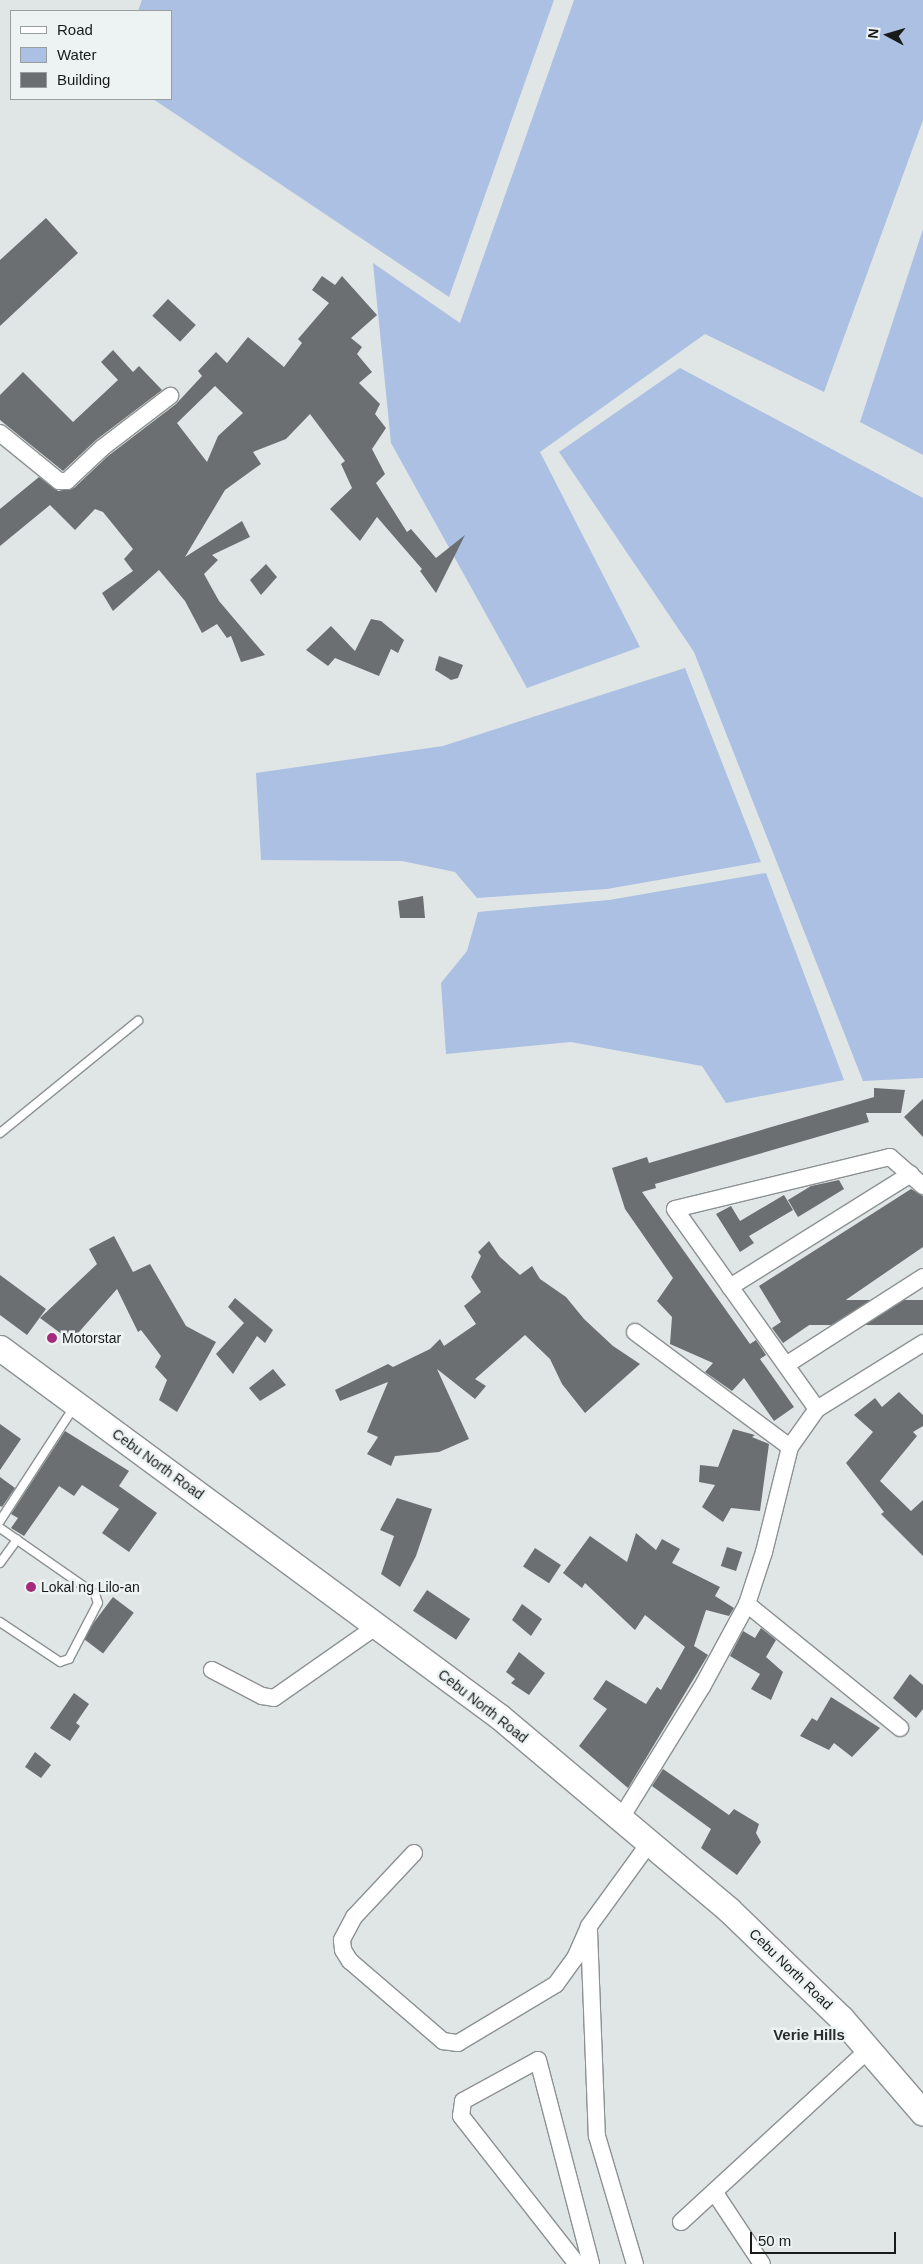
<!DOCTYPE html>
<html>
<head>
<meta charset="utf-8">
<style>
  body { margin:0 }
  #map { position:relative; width:923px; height:2264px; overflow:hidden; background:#e0e5e6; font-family:Helvetica,sans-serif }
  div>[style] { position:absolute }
  .water>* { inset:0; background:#abc0e3 }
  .building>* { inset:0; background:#6b6f71; transform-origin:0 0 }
  .roads { filter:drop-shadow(1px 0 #8c9192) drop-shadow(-1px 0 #8c9192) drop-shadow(0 1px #8c9192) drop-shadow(0 -1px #8c9192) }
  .lane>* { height:8px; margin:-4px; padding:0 4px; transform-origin:4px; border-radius:4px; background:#fff }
  .street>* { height:16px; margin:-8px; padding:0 8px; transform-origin:8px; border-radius:8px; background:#fff }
  .primary>* { height:25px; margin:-12.5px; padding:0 12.5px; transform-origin:12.5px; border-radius:12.5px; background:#fff }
  .dots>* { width:14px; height:14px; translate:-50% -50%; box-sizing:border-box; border:2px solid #edf3f3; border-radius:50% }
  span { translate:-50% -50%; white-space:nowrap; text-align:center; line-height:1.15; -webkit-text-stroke:5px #edf3f3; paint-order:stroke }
  .poi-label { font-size:14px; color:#191b1b }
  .left { translate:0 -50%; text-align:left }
  .street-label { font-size:14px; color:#191b1b }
  .neighbourhood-label { font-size:15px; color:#292d2e; font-weight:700 }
  .legend { position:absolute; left:10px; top:10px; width:162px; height:90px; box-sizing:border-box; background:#edf3f3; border:1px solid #989d9d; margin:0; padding:6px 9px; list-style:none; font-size:15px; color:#191b1b }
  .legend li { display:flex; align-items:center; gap:10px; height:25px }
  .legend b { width:25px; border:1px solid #989d9d }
  .north { position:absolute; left:863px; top:10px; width:50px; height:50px; -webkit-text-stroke:4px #edf3f3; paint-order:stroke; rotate:276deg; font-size:14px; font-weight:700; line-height:20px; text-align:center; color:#191b1b }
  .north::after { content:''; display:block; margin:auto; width:18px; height:22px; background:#191b1b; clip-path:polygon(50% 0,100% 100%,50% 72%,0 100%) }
  .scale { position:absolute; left:750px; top:2232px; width:146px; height:22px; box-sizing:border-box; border:2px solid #191b1b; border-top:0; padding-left:6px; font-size:15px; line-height:18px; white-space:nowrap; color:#191b1b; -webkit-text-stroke:4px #edf3f3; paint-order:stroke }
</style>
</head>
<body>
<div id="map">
  <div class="water">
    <i style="clip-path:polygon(142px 0,554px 0,449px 297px,153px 99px,171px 99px,171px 11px,138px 11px)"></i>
    <i style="clip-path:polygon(574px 0,923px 0,923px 120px,824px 392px,705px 334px,540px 452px,640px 647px,527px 688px,391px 443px,373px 263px,460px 323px)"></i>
    <i style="clip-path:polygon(923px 229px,923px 455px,860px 422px)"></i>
    <i style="clip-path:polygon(680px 368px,923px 498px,923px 1078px,863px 1081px,694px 652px,559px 452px)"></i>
    <i style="clip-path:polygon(685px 668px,761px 862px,607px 889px,477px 898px,455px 872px,402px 861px,261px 860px,256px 773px,443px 746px)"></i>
    <i style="clip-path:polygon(766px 873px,844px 1080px,726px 1103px,702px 1066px,571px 1042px,446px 1054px,441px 983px,467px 951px,478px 912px,609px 900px)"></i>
  </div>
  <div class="building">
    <i style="clip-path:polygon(46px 218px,78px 253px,0 326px,0 260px)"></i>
    <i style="clip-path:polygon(evenodd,322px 276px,335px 285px,342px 276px,377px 315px,351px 338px,362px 347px,357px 354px,372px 372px,359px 383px,380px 404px,375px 414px,386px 428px,372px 449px,385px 474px,376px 483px,407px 532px,411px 529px,436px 558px,465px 535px,436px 593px,420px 571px,422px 569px,377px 517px,360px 541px,330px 509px,352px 488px,341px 464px,345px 461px,310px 414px,286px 439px,253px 452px,261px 464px,225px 490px,185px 557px,242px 521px,250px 537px,212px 555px,218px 560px,204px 574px,219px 601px,265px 655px,241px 662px,231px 636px,227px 638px,217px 624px,202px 633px,185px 601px,159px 570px,113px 611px,102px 593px,133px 571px,124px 559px,133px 549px,103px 512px,95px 509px,75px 530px,50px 505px,0 546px,0 509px,39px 477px,58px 491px,74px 488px,108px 456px,176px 404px,202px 376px,198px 371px,216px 352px,227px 363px,248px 337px,284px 367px,302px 343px,298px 339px,329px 303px,312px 290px,322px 276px,215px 386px,243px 413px,218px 436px,207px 462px,177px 423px,215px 386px)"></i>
    <i style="left:168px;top:299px;width:38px;height:23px;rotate:43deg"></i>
    <i style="clip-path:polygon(113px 350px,133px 372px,139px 366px,162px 390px,96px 440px,63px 471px,0 420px,0 395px,23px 372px,73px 422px,118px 380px,101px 362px)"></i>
    <i style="clip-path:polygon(266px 564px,277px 577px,261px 595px,250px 580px)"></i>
    <i style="clip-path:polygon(371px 619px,381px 621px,404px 640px,398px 653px,391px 649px,379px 676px,335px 658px,328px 666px,306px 650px,331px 626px,355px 651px)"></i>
    <i style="clip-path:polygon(439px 656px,463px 665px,458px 678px,451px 680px,435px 670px)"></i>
    <i style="clip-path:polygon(423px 896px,425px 918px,400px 918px,398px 901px)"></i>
    <i style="clip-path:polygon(874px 1088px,905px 1090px,901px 1113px,866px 1113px,869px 1122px,655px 1184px,656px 1188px,642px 1192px,750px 1344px,756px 1340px,766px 1355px,760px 1359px,794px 1407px,774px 1421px,744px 1378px,732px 1391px,705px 1372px,713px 1363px,670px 1344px,672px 1317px,657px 1301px,673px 1278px,625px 1209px,612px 1168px,647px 1157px,649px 1163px,874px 1097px)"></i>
    <i style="clip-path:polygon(923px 1099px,923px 1137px,904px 1117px)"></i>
    <i style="clip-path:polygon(839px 1180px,844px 1189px,798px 1217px,788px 1200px,811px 1186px)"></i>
    <i style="clip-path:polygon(911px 1189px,923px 1196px,923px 1247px,783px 1343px,772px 1328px,781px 1322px,759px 1286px)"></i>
    <i style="clip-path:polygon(784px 1195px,793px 1210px,749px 1236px,754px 1243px,740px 1252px,716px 1214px,731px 1206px,740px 1221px)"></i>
    <i style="clip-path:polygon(114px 1236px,133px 1272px,150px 1264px,186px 1326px,216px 1342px,177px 1412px,159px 1400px,167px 1380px,155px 1367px,161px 1356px,141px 1330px,138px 1332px,117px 1289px,71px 1341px,40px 1318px,97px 1264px,89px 1249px)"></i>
    <i style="clip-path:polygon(489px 1241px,500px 1257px,520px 1275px,532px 1266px,540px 1279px,566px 1297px,584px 1319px,613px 1346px,640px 1364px,585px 1413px,562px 1384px,550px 1359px,525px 1335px,475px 1379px,486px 1386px,475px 1399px,437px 1369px,469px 1439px,439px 1452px,395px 1456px,391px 1466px,367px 1454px,378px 1437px,367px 1432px,388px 1382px,340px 1401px,335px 1390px,388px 1364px,393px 1367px,430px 1349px,440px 1339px,444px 1346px,476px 1324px,464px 1306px,481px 1292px,471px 1277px,481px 1256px,478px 1252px)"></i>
    <i style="clip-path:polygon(0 1275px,46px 1309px,27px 1335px,0 1315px)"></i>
    <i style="clip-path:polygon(235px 1298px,273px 1330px,265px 1343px,257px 1336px,233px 1374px,216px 1354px,244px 1323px,228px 1307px)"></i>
    <i style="left:923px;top:1300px;width:25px;height:137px;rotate:90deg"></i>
    <i style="clip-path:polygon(273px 1369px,286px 1385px,260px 1401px,249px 1388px)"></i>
    <i style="clip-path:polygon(899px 1392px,923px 1415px,923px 1426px,913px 1432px,917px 1436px,880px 1481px,911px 1511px,923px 1500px,923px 1556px,881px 1514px,884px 1512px,846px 1463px,873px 1432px,854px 1415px,875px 1398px,882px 1407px)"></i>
    <i style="clip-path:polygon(0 1424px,21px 1439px,0 1470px)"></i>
    <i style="clip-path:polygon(733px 1429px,755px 1435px,752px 1437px,769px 1444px,760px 1511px,731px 1508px,723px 1522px,702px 1507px,715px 1485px,699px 1482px,700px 1465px,718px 1467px)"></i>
    <i style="clip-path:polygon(65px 1431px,129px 1471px,119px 1486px,157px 1513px,129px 1552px,102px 1533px,119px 1509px,82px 1485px,74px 1496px,59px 1486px,24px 1536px,11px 1528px,18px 1518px,11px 1514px)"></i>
    <i style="clip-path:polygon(0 1477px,15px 1488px,2px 1507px,0 1506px)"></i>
    <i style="clip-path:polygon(397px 1498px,432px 1509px,416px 1556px,400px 1587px,381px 1574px,394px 1536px,380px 1530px)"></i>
    <i style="clip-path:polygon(636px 1533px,656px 1550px,662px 1539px,680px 1549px,672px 1563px,720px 1587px,715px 1596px,734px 1608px,729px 1616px,706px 1610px,694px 1646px,708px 1655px,628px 1788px,579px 1746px,607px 1709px,593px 1699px,606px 1680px,646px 1704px,657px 1687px,661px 1690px,685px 1647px,645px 1615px,635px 1630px,585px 1583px,582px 1588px,563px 1573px,590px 1536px,627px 1562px)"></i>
    <i style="left:727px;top:1547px;width:16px;height:20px;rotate:18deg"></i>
    <i style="left:535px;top:1548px;width:31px;height:22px;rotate:33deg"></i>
    <i style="left:427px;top:1590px;width:52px;height:25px;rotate:34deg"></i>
    <i style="left:113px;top:1597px;width:26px;height:51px;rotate:37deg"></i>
    <i style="clip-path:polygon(522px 1604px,542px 1619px,531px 1636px,512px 1620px)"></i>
    <i style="clip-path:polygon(761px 1628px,776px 1640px,766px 1657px,783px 1672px,771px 1700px,751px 1689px,760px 1674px,730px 1656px,743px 1631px,755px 1638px)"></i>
    <i style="clip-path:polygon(519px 1652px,545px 1673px,529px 1695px,511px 1683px,515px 1679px,506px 1672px)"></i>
    <i style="clip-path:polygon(910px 1674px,923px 1685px,923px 1709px,916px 1718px,893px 1698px)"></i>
    <i style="clip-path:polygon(74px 1693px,89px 1704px,76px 1723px,80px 1726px,70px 1741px,50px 1728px)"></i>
    <i style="clip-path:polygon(831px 1697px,880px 1728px,852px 1757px,834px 1743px,829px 1750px,800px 1736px,812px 1718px,817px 1721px)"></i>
    <i style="clip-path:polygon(35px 1752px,51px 1765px,41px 1778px,25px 1767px)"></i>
    <i style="clip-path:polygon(663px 1769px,729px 1815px,734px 1809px,759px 1824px,756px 1833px,761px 1842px,737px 1875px,701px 1848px,711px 1829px,652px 1786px)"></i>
  </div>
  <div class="roads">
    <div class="lane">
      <i style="left:0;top:1133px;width:178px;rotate:-39.1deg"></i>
      <i style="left:0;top:1521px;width:136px;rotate:-57deg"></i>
      <i style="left:0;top:1528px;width:116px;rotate:34.8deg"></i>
      <i style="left:95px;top:1594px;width:9px;rotate:72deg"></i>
      <i style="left:98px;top:1603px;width:63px;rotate:117.4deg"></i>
      <i style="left:69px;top:1659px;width:9px;rotate:162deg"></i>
      <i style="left:60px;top:1662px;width:72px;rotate:-146.3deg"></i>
      <i style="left:0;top:1563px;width:29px;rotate:-54deg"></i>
    </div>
    <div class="street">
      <i style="left:0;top:433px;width:76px;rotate:39.1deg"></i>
      <i style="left:59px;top:481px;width:8px"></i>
      <i style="left:67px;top:481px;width:48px;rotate:-43.3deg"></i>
      <i style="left:102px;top:448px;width:86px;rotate:-37.4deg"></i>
      <i style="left:730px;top:1287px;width:213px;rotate:-32deg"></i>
      <i style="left:635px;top:1332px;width:193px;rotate:36.6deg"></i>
      <i style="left:786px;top:1365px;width:163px;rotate:-32.7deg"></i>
      <i style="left:817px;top:1409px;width:245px;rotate:-125.4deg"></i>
      <i style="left:675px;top:1209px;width:221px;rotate:-13.6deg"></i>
      <i style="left:890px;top:1157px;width:44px;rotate:41.3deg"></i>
      <i style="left:747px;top:1604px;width:197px;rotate:39deg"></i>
      <i style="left:212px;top:1670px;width:56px;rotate:27.5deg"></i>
      <i style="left:262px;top:1696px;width:12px;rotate:9deg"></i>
      <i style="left:274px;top:1698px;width:126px;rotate:-35deg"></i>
      <i style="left:621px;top:1818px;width:154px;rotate:-58.3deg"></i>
      <i style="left:702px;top:1687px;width:94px;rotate:-61.5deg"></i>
      <i style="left:747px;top:1604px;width:55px;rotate:-71.9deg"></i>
      <i style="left:764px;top:1552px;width:108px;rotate:-76.1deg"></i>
      <i style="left:790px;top:1447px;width:47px;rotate:-54.6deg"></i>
      <i style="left:817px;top:1409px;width:125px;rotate:-31.9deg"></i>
      <i style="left:414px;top:1853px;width:88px;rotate:133.2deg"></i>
      <i style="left:354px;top:1917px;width:26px;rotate:118deg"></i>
      <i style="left:342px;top:1940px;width:10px;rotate:84deg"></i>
      <i style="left:343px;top:1950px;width:13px;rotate:58deg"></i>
      <i style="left:350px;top:1961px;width:123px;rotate:40.7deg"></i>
      <i style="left:443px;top:2041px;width:15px;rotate:8deg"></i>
      <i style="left:458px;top:2043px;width:114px;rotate:-31deg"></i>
      <i style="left:556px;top:1984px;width:32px;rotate:-54deg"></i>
      <i style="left:575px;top:1958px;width:35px;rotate:-66deg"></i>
      <i style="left:589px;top:1926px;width:104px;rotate:-54deg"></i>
      <i style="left:589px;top:1931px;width:205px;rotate:87.8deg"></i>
      <i style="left:597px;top:2136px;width:134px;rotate:73.5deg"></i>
      <i style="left:715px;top:2193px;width:85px;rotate:56.5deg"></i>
      <i style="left:681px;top:2222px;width:255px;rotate:-42.6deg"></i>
      <i style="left:577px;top:2264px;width:188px;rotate:-128.1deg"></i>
      <i style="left:461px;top:2116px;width:15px;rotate:-82deg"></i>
      <i style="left:463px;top:2101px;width:85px;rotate:-28.7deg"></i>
      <i style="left:538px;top:2060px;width:211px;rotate:75.4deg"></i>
    </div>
    <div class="primary">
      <i style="left:0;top:1348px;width:621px;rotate:36.43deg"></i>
      <i style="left:500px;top:1717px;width:299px;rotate:40.1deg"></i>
      <i style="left:729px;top:1910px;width:156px;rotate:44deg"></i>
      <i style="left:841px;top:2018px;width:125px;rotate:49.2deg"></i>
    </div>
  </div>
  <div class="dots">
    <i style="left:52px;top:1338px;background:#a62a7c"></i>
    <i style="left:31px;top:1587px;background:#a62a7c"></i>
  </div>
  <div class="poi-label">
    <span class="left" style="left:62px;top:1338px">Motorstar</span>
    <span class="left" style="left:41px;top:1587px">Lokal ng Lilo-an</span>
  </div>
  <div class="street-label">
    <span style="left:158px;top:1464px;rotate:36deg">Cebu North Road</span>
    <span style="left:483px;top:1706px;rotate:38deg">Cebu North Road</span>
    <span style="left:791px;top:1969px;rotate:44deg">Cebu North Road</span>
  </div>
  <div class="neighbourhood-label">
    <span style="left:809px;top:2035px">Verie Hills</span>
  </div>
  <ul class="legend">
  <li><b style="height:6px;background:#fff"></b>Road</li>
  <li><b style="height:14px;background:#abc0e3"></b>Water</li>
  <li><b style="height:14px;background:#6b6f71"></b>Building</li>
  </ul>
  <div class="north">N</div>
  <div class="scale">50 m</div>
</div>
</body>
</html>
